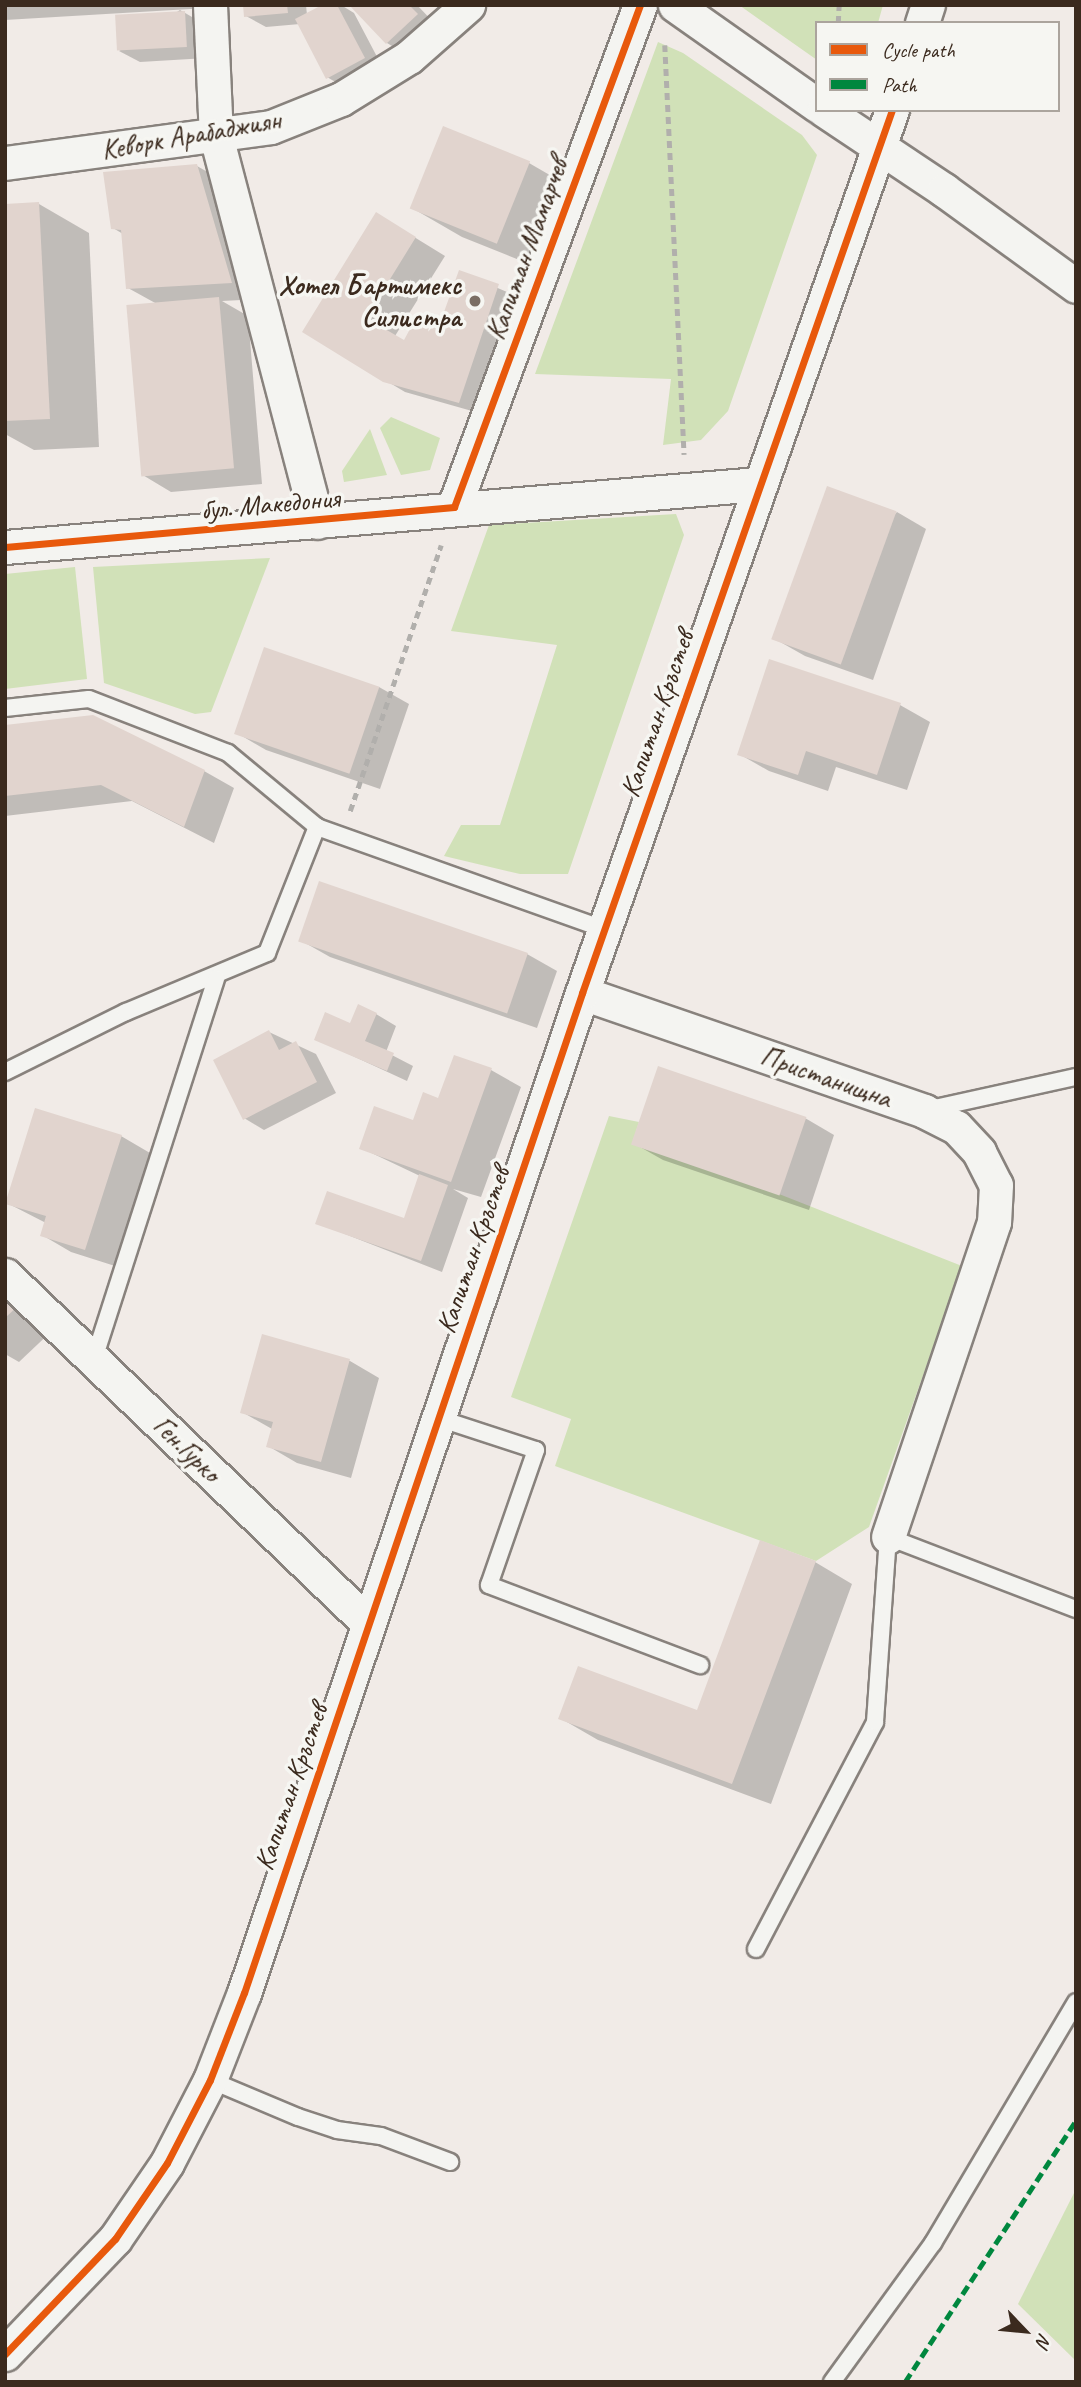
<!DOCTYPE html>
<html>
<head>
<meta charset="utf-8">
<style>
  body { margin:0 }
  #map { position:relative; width:1081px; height:2387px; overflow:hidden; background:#f1ebe7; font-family:Caveat,sans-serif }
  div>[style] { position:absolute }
  .green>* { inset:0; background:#d1e1b8 }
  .shadow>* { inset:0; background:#0003 }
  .building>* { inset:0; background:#e1d4ce; transform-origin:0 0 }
  .path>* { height:4.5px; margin-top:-2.25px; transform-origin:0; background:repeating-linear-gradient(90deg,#b1afac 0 7px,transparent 0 12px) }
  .roads { filter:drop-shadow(2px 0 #88827d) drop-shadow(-2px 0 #88827d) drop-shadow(0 2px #88827d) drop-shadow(0 -2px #88827d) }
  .lane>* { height:16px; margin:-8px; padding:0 8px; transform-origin:8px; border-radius:8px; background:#f4f4f1 }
  .street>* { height:33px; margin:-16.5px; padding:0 16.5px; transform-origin:16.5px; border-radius:16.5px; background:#f4f4f1 }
  .quiet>* { height:5px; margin-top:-2.5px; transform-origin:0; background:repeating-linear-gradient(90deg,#00873e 0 10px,transparent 0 15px) }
  .cycleway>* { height:7px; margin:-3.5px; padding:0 3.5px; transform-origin:3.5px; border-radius:3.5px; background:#e8590c }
  .dots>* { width:19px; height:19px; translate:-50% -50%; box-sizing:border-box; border:4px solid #f6f6f2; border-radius:50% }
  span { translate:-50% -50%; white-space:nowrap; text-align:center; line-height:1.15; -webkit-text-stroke:7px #f6f6f2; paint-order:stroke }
  .street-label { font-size:28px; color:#3b2a1e }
  .poi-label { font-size:28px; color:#3b2a1e; font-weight:700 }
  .right { translate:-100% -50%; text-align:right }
  .frame { position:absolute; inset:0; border:7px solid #3b2a1e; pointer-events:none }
  .legend { position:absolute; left:815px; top:21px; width:245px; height:91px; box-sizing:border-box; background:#f6f6f2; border:2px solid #aba49d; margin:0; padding:9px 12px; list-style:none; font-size:21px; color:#3b2a1e }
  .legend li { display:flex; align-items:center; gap:14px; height:35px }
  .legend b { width:35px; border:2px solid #aba49d }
  .north { position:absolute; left:990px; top:2296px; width:70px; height:70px; -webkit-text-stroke:5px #f6f6f2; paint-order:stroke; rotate:116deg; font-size:19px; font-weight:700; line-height:28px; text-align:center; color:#3b2a1e }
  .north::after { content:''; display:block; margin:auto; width:24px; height:32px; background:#3b2a1e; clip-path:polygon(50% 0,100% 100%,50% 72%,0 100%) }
</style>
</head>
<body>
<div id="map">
  <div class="green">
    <i style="clip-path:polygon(739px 5px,883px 5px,878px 23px,817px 23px,817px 60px)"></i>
    <i style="clip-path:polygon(658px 42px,683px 53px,802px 135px,817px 155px,728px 411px,701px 440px,663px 445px,671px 379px,535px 374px)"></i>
    <i style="clip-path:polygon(391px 417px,440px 438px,430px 470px,401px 475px,380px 428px)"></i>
    <i style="clip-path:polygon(370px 429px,387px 475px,344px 482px,342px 471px)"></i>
    <i style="clip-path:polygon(676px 514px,684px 535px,568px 874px,520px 874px,444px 856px,461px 825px,500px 825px,557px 645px,451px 631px,489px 525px)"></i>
    <i style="clip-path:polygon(270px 558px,211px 712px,195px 714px,104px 683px,93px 567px)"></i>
    <i style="clip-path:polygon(75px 567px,87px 679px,5px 689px,5px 574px)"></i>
    <i style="clip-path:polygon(609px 1116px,639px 1122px,632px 1144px,779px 1194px,962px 1266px,869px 1527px,816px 1561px,555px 1466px,571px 1419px,511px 1397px)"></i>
    <i style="clip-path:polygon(1076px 2189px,1076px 2361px,1018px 2304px)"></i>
  </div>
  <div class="shadow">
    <i style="clip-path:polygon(5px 5px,207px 5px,207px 8px,5px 20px)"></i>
    <i style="clip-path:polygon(245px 5px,306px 5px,307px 15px,326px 5px,341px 5px,354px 13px,384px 70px,347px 89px,327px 77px,300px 24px,266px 27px,246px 16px)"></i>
    <i style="clip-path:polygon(351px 5px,417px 5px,437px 26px,407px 55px,387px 43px)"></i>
    <i style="clip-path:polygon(180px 10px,204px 24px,207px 58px,140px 62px,119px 51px)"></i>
    <i style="clip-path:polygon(444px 128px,529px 163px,579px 192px,547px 271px,462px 237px,412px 208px)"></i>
    <i style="clip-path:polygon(197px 166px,227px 183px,261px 299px,222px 301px,248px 316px,262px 484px,171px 492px,141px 474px,157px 304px,128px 288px,123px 234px,113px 228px)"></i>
    <i style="clip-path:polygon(39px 204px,89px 233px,99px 447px,34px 450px,5px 434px,5px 205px)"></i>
    <i style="clip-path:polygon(406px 232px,445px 256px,395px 336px,404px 342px,440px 329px,460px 272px,519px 297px,479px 413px,405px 392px,343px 355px)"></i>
    <i style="clip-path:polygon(897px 512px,926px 529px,873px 680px,805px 656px,775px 639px)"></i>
    <i style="clip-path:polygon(379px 687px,409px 704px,380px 789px,266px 750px,237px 733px)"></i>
    <i style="clip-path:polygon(900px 705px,930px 722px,907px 790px,836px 767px,828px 791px,769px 771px,739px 754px)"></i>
    <i style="clip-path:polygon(5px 727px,204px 771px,234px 788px,214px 843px,132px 801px,5px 816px)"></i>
    <i style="clip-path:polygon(300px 940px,527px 954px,557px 971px,537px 1028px,330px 957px)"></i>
    <i style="clip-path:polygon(376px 1014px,396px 1026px,386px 1052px,413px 1066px,407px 1081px,316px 1039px)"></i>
    <i style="clip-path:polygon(269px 1032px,316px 1054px,336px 1093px,264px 1130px,244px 1118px)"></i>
    <i style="clip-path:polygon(491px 1070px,521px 1087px,481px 1197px,453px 1189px,468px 1198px,442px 1272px,317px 1223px,405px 1220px,420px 1176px,361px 1148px,414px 1122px,439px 1100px)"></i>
    <i style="clip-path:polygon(805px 1118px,834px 1135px,809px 1210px,663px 1160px,633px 1143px)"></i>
    <i style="clip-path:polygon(121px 1136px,150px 1153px,115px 1266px,71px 1252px,42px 1235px,46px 1223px,7px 1203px)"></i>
    <i style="clip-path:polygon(5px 1285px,57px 1326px,19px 1362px,5px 1354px)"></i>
    <i style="clip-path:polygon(263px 1336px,350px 1361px,379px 1378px,351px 1478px,297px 1463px,268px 1446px,272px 1429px,242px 1412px)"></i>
    <i style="clip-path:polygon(815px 1562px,852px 1584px,771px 1804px,598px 1740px,560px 1718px,698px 1712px)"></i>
  </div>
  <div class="building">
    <i style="clip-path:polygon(243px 5px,287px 5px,288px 13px,244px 17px)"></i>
    <i style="clip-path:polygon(322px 5px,337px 5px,365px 58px,326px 79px,295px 19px)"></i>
    <i style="clip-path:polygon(349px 5px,409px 5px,418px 14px,386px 44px)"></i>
    <i style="left:185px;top:11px;width:36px;height:70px;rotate:87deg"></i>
    <i style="left:443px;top:126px;width:94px;height:89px;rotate:22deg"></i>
    <i style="clip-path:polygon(197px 164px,232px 283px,126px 289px,121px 230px,111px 229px,103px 172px)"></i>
    <i style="clip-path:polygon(39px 202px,50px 419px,5px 421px,5px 204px)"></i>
    <i style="clip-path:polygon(376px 212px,416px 237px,366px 318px,404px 340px,416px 318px,439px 326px,459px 270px,499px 284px,459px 403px,383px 382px,302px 332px)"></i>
    <i style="left:219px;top:297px;width:172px;height:93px;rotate:85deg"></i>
    <i style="left:827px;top:486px;width:74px;height:163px;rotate:20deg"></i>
    <i style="left:264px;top:647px;width:122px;height:92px;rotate:19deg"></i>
    <i style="clip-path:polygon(769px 659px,901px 703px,877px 775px,806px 751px,798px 775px,737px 755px)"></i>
    <i style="clip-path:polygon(93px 715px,205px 770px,184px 827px,101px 785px,5px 796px,5px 725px)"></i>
    <i style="left:319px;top:881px;width:221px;height:64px;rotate:19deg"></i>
    <i style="clip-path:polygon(358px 1004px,377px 1013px,365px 1041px,394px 1053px,387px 1071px,314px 1040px,325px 1012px,350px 1023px)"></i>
    <i style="clip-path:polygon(269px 1030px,279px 1050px,296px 1041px,317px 1082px,243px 1120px,213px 1060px)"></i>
    <i style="clip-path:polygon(454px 1055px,492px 1068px,451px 1182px,359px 1149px,374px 1106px,413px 1120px,423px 1092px,438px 1098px)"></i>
    <i style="left:658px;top:1066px;width:157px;height:83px;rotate:19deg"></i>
    <i style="clip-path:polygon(35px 1108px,122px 1135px,85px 1250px,40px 1236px,46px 1216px,5px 1204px)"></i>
    <i style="clip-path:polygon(419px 1174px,448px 1185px,421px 1261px,315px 1224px,327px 1191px,404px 1218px)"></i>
    <i style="clip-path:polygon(5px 1288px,20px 1304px,5px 1318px)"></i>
    <i style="clip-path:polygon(262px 1334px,350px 1359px,321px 1462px,266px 1447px,273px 1422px,240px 1413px)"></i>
    <i style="clip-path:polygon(760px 1540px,816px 1561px,732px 1784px,558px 1719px,578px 1666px,697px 1710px)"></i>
  </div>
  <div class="path">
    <i style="left:838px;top:23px;width:18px;rotate:-87deg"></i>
    <i style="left:665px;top:45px;width:410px;rotate:87.3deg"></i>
    <i style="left:350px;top:811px;width:281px;rotate:-71.1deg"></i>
  </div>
  <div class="roads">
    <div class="lane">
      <i style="left:5px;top:708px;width:84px;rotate:-6.1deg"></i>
      <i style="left:89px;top:699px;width:149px;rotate:21.2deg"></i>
      <i style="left:228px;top:753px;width:116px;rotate:39.7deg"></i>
      <i style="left:5px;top:1072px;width:135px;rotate:-26.4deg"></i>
      <i style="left:126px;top:1012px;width:153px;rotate:-22.7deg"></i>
      <i style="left:267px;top:953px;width:136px;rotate:-68.4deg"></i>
      <i style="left:317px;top:827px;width:305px;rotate:19.6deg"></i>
      <i style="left:930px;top:1109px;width:149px;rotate:-12.4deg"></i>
      <i style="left:94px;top:1359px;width:400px;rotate:-72.2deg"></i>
      <i style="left:438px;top:1418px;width:103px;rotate:18.1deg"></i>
      <i style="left:536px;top:1450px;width:143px;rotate:109.2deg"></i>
      <i style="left:489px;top:1585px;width:226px;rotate:20.8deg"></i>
      <i style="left:756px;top:1949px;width:256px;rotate:-62.3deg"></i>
      <i style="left:875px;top:1722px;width:185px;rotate:-86deg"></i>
      <i style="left:888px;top:1537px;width:201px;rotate:21deg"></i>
      <i style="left:210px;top:2080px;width:95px;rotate:22.8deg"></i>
      <i style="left:298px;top:2117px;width:41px;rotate:18.4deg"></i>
      <i style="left:337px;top:2130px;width:44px;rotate:7.8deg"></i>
      <i style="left:381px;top:2136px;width:74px;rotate:20.6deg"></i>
      <i style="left:832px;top:2382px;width:172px;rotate:-54deg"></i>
      <i style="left:933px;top:2243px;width:280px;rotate:-59.3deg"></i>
    </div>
    <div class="street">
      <i style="left:210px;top:5px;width:131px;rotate:87.4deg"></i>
      <i style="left:216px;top:136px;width:399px;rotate:75.3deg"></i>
      <i style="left:675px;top:5px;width:174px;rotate:35.2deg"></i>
      <i style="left:922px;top:23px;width:19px;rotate:-72deg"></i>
      <i style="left:824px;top:110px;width:144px;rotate:33.7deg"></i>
      <i style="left:944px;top:190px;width:163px;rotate:36deg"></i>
      <i style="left:5px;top:163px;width:268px;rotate:-7.7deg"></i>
      <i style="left:271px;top:127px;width:75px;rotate:-21.8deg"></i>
      <i style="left:341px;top:99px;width:80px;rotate:-31.7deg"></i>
      <i style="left:409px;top:57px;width:79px;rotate:-41.4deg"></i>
      <i style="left:454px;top:507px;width:535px;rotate:-69.67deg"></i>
      <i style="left:5px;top:547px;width:756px;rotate:-4.78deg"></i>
      <i style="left:582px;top:993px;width:362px;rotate:19deg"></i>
      <i style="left:924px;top:1111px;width:36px;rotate:27deg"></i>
      <i style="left:956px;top:1127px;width:34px;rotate:47deg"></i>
      <i style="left:979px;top:1152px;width:37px;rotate:63deg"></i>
      <i style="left:996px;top:1185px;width:37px;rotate:93deg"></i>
      <i style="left:994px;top:1222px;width:332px;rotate:108.6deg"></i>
      <i style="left:5px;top:1275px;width:503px;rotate:43.79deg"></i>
      <i style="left:5px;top:2354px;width:159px;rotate:-46.3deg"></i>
      <i style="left:115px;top:2239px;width:92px;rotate:-55.6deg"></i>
      <i style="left:167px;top:2163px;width:93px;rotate:-62.6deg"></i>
      <i style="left:210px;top:2080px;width:93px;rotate:-68.7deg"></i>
      <i style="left:244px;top:1993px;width:1056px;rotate:-71.32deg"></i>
      <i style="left:582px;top:993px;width:936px;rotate:-70.66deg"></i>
    </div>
  </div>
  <div class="quiet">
    <i style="left:905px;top:2382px;width:312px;rotate:-56.8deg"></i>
  </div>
  <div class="cycleway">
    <i style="left:5px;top:547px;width:451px;rotate:-5.1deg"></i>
    <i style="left:454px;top:507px;width:535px;rotate:-69.67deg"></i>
    <i style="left:5px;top:2354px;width:159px;rotate:-46.3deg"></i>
    <i style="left:115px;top:2239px;width:92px;rotate:-55.6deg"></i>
    <i style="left:167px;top:2163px;width:93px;rotate:-62.6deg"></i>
    <i style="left:210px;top:2080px;width:93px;rotate:-68.7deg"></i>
    <i style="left:244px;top:1993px;width:1056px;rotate:-71.32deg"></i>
    <i style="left:582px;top:993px;width:936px;rotate:-70.66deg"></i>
  </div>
  <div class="dots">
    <i style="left:475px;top:301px;background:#7b6e64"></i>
  </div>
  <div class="street-label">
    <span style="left:191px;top:135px;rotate:-10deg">Кеворк Арабаджиян</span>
    <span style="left:527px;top:249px;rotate:-70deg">Капитан Мамарчев</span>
    <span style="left:270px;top:504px;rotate:-5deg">бул. Македония</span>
    <span style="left:657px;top:714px;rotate:-71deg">Капитан Кръстев</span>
    <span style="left:826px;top:1077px;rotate:19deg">Пристанищна</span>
    <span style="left:473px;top:1250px;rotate:-71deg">Капитан Кръстев</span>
    <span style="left:187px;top:1449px;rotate:44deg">Ген.Гурко</span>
    <span style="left:291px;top:1787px;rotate:-71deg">Капитан Кръстев</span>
  </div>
  <div class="poi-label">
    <span class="right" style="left:461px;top:301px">Хотел Бартимекс<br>Силистра</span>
  </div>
  <div class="frame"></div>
  <ul class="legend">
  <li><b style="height:9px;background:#e8590c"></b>Cycle path</li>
  <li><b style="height:9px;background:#00873e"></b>Path</li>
  </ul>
  <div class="north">N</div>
</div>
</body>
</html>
